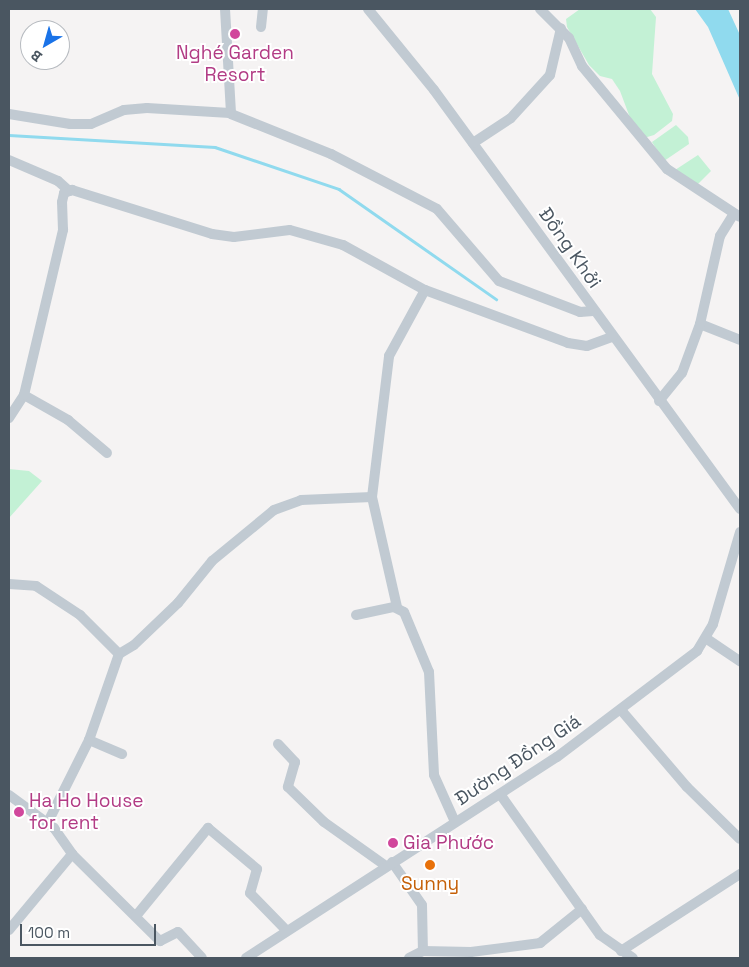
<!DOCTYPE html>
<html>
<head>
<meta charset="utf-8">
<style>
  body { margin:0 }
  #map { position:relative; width:749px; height:967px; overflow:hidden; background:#f5f3f3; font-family:"Space Grotesk",sans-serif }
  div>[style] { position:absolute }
  .green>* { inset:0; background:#c3f1d5 }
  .water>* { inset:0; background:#90daee }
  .stream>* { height:2.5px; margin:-1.25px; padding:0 1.25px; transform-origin:1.25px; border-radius:1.25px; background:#90daee }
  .minor>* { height:10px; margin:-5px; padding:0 5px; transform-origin:5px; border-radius:5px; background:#c1cad2 }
  .dots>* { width:14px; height:14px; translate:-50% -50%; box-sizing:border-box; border:2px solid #fff; border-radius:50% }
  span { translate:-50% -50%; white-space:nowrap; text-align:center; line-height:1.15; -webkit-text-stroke:4px #fff; paint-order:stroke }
  .hotel-label { font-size:19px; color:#b23c85 }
  .left { translate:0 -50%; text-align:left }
  .street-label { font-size:19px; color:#4a5661 }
  .food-label { font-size:19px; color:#c56008 }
  .frame { position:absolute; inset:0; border:10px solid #4a5661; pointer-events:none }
  .north { position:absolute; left:20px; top:20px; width:50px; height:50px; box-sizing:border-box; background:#fff; border:1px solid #b7bbc0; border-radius:50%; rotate:218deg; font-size:14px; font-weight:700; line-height:20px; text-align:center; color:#4a5661 }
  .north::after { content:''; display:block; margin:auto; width:18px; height:22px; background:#1a73e8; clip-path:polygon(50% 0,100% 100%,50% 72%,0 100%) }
  .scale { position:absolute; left:20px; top:924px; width:136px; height:22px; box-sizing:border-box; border:2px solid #4a5661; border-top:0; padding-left:6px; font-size:15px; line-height:18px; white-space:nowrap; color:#4a5661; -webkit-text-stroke:4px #fff; paint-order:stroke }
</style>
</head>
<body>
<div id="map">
  <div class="green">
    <i style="clip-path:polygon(580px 9px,650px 9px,656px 17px,652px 74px,673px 114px,672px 121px,654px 135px,644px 138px,632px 123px,620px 91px,612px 79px,600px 76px,589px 65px,567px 27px,566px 19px)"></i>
    <i style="clip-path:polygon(676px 125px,688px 137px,689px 144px,664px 161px,652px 142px)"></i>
    <i style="clip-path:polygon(698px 155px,711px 171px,695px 187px,675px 170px)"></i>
    <i style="clip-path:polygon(9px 469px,29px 471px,42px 481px,9px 518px)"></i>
  </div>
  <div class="water">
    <i style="clip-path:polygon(695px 9px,728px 9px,740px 35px,740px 100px,708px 27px)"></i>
  </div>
  <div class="stream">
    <i style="left:9px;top:135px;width:206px;rotate:3.3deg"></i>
    <i style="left:215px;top:147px;width:131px;rotate:18.7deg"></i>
    <i style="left:339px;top:189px;width:192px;rotate:35deg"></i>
  </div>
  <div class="minor">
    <i style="left:225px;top:9px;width:105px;rotate:86.7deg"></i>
    <i style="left:231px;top:114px;width:108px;rotate:21.8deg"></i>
    <i style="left:331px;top:154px;width:119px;rotate:27.4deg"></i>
    <i style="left:437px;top:209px;width:95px;rotate:49.3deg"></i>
    <i style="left:499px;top:281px;width:87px;rotate:20.9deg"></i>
    <i style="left:580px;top:312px;width:13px;rotate:-4deg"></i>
    <i style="left:368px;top:9px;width:104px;rotate:50.8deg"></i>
    <i style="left:434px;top:90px;width:519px;rotate:53.86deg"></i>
    <i style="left:540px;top:9px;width:41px;rotate:45deg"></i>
    <i style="left:569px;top:38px;width:31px;rotate:65deg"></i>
    <i style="left:582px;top:66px;width:134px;rotate:50.5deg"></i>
    <i style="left:667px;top:169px;width:87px;rotate:33.3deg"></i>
    <i style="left:261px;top:27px;width:18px;rotate:-84deg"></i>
    <i style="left:9px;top:114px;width:62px;rotate:9.3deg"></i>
    <i style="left:70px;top:124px;width:21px"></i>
    <i style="left:91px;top:124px;width:36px;rotate:-23deg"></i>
    <i style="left:124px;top:110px;width:23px;rotate:-5deg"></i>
    <i style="left:147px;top:108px;width:83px;rotate:3.4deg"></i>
    <i style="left:473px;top:143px;width:45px;rotate:-33.3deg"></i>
    <i style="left:511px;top:118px;width:58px;rotate:-47.8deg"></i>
    <i style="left:550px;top:75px;width:48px;rotate:-76.8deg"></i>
    <i style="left:9px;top:160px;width:53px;rotate:23.2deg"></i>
    <i style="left:58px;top:181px;width:15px;rotate:42deg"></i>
    <i style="left:700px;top:324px;width:43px;rotate:21.8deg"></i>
    <i style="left:24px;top:395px;width:51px;rotate:29.6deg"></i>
    <i style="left:68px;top:420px;width:51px;rotate:40.2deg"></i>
    <i style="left:659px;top:401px;width:36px;rotate:-51deg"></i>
    <i style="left:682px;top:373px;width:52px;rotate:-69.8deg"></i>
    <i style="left:700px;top:324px;width:90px;rotate:-77.2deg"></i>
    <i style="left:720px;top:236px;width:26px;rotate:-58deg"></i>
    <i style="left:9px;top:418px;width:27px;rotate:-57deg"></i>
    <i style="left:24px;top:395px;width:170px;rotate:-76.7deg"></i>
    <i style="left:63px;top:230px;width:28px;rotate:-92deg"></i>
    <i style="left:62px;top:202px;width:9px;rotate:-77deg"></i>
    <i style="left:64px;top:193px;width:9px;rotate:-21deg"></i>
    <i style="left:72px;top:190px;width:147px;rotate:17.4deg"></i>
    <i style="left:212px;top:234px;width:22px;rotate:8deg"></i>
    <i style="left:234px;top:237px;width:56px;rotate:-7.1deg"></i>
    <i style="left:290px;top:230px;width:55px;rotate:15.8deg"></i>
    <i style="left:343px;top:245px;width:94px;rotate:28.8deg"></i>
    <i style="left:425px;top:290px;width:153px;rotate:20.3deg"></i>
    <i style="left:568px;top:343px;width:19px;rotate:9deg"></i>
    <i style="left:587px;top:346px;width:27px;rotate:-20deg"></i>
    <i style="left:372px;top:497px;width:142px;rotate:-83.1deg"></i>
    <i style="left:389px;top:356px;width:75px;rotate:-61.4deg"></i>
    <i style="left:9px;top:584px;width:27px;rotate:4deg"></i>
    <i style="left:36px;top:586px;width:53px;rotate:33.4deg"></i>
    <i style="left:80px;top:615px;width:55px;rotate:45deg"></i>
    <i style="left:119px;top:654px;width:91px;rotate:109.2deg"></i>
    <i style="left:356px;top:615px;width:39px;rotate:-12deg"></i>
    <i style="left:394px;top:607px;width:11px;rotate:27deg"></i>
    <i style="left:404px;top:612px;width:65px;rotate:67.4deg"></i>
    <i style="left:429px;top:672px;width:103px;rotate:87.2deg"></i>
    <i style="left:434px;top:775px;width:51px;rotate:65.9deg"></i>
    <i style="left:707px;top:639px;width:40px;rotate:34deg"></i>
    <i style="left:119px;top:654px;width:17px;rotate:-31deg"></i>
    <i style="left:134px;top:645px;width:61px;rotate:-43.7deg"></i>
    <i style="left:178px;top:603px;width:54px;rotate:-51deg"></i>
    <i style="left:212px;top:561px;width:80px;rotate:-39.4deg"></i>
    <i style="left:274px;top:510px;width:29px;rotate:-20deg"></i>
    <i style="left:301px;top:500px;width:71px;rotate:-2.4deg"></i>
    <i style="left:372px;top:497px;width:113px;rotate:77.2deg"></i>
    <i style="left:621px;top:710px;width:101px;rotate:49.4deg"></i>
    <i style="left:687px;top:787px;width:74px;rotate:44.5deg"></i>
    <i style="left:278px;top:744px;width:25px;rotate:47deg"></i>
    <i style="left:295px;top:762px;width:26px;rotate:106deg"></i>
    <i style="left:288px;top:787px;width:50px;rotate:44.2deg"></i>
    <i style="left:324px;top:822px;width:76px;rotate:35.4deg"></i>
    <i style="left:500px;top:794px;width:173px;rotate:54.7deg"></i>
    <i style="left:600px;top:935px;width:40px;rotate:34.9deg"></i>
    <i style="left:9px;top:795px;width:56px;rotate:36.3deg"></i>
    <i style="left:54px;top:828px;width:32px;rotate:55deg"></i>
    <i style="left:72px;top:854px;width:124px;rotate:44.7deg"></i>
    <i style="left:160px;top:941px;width:20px;rotate:-27deg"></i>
    <i style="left:178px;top:932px;width:35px;rotate:47deg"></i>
    <i style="left:48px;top:822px;width:92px;rotate:-63.4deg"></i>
    <i style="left:89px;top:740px;width:36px;rotate:23deg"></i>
    <i style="left:392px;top:862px;width:52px;rotate:55.1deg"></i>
    <i style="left:422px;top:905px;width:46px;rotate:88.8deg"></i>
    <i style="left:136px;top:916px;width:114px;rotate:-50.7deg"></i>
    <i style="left:208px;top:828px;width:64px;rotate:39.9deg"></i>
    <i style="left:257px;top:869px;width:25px;rotate:106deg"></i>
    <i style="left:250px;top:893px;width:52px;rotate:45.8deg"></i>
    <i style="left:9px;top:930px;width:99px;rotate:-50.3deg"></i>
    <i style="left:621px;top:951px;width:142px;rotate:-32.9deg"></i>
    <i style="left:246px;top:958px;width:370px;rotate:-32.9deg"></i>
    <i style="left:557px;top:757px;width:176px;rotate:-37.1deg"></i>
    <i style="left:697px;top:651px;width:31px;rotate:-59deg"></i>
    <i style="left:713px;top:624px;width:96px;rotate:-73.6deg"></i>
    <i style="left:409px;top:958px;width:16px;rotate:-27deg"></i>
    <i style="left:423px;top:951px;width:48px;rotate:1.2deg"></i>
    <i style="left:471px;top:952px;width:70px;rotate:-7.4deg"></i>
    <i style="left:540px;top:943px;width:54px;rotate:-39deg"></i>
  </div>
  <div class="dots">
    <i style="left:235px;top:34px;background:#d1479c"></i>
    <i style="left:19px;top:812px;background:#d1479c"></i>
    <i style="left:393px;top:843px;background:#d1479c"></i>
    <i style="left:430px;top:865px;background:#e8710a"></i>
  </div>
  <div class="hotel-label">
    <span style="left:235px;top:64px">Nghé Garden<br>Resort</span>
    <span class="left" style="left:29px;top:812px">Ha Ho House<br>for rent</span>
    <span class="left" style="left:403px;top:843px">Gia Phước</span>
  </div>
  <div class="street-label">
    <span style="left:570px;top:248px;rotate:55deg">Đồng Khởi</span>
    <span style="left:518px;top:760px;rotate:-34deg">Đường Đồng Giá</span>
  </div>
  <div class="food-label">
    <span style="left:430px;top:884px">Sunny</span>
  </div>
  <div class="frame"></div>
  <div class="north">B</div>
  <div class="scale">100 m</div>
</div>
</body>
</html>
